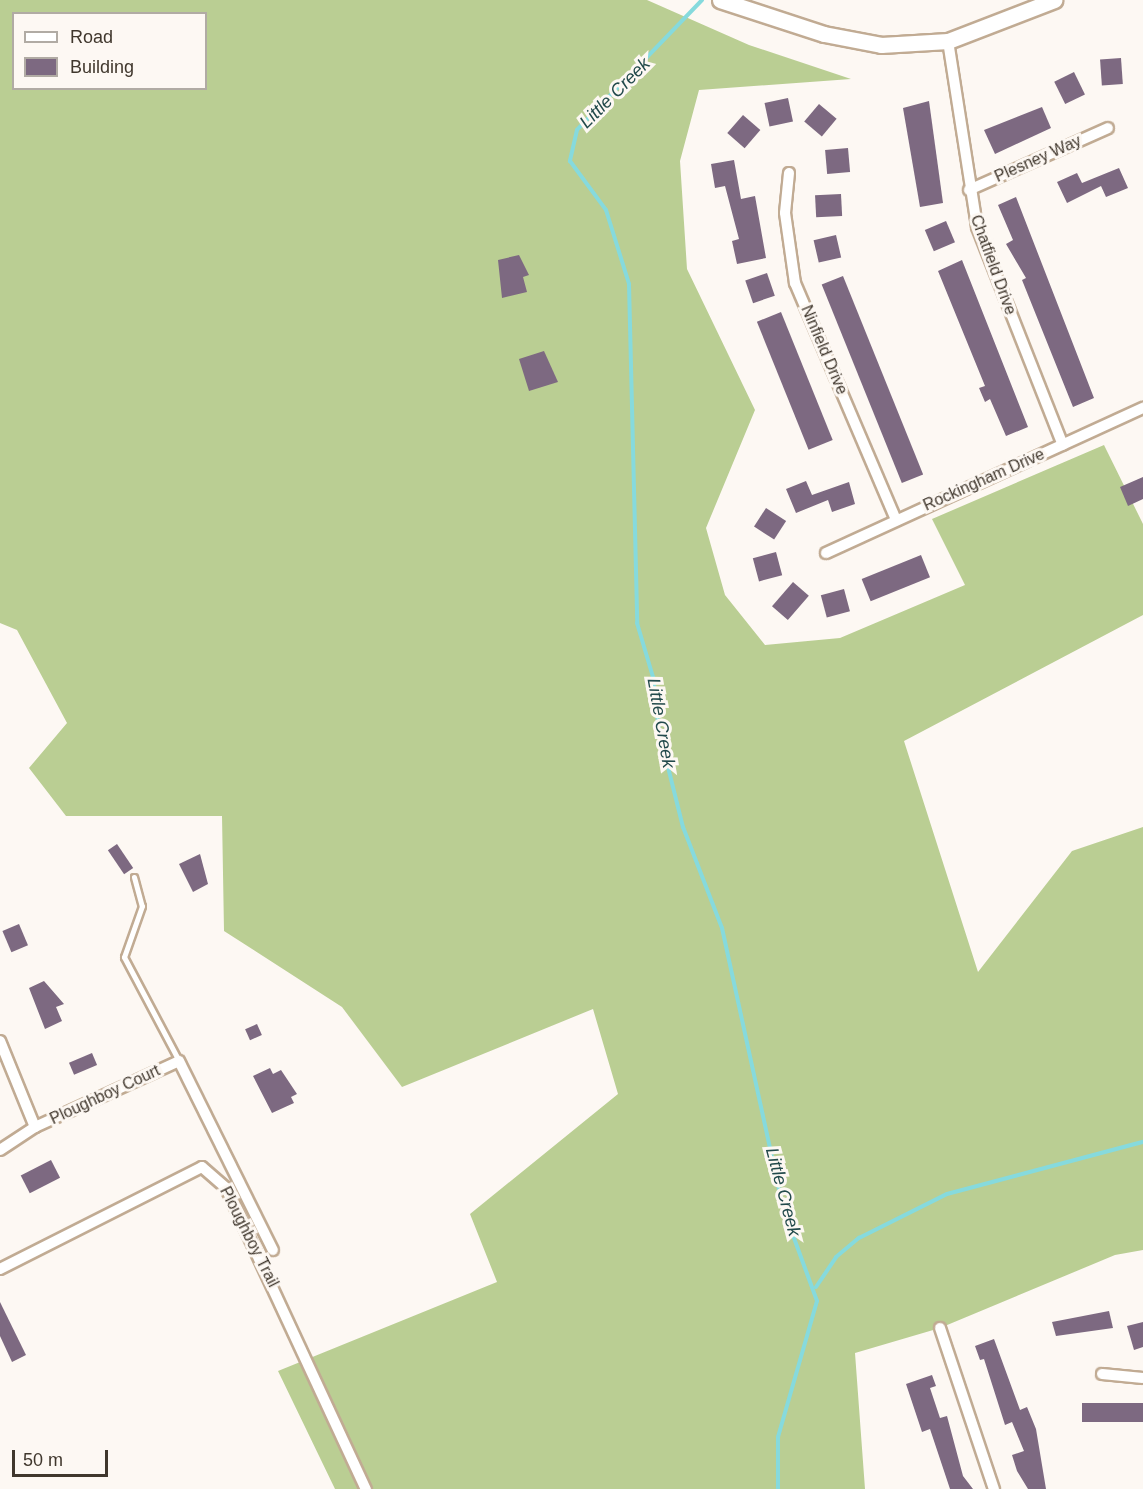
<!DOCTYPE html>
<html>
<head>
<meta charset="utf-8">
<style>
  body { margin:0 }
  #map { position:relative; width:1143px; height:1489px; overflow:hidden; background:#fdf8f3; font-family:Arial,sans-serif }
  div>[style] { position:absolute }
  .forest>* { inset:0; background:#bace93 }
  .stream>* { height:4px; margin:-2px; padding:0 2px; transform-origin:2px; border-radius:2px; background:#86dadd }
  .building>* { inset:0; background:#7d6981; transform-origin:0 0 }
  .roads { filter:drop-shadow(2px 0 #c1ab93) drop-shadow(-2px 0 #c1ab93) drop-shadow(0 2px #c1ab93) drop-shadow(0 -2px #c1ab93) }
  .lane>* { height:5px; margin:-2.5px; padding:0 2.5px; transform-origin:2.5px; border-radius:2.5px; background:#fff }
  .street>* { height:10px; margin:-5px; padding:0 5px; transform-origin:5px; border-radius:5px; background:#fff }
  .secondary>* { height:15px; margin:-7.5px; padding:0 7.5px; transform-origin:7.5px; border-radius:7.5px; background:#fff }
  span { translate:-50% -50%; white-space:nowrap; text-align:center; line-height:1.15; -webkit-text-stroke:6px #fdf8f3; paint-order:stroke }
  .street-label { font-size:16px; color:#40372d }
  .water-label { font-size:18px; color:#224a4b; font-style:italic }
  .legend { position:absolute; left:12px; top:12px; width:195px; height:78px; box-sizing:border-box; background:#fdf8f3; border:2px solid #b1aba4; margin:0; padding:8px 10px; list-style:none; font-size:18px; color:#40372d }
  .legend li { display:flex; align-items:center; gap:12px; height:30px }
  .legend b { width:30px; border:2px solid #b1aba4 }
  .scale { position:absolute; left:12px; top:1450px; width:96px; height:27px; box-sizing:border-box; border:3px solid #40372d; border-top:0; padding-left:8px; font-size:18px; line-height:21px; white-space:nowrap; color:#40372d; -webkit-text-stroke:4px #fdf8f3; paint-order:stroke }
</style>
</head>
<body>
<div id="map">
  <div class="forest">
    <i style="clip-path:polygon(evenodd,0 0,647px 0,749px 45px,851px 79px,699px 90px,680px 161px,687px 269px,755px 410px,706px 528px,725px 595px,765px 645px,840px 638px,965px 585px,932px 519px,1104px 445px,1143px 524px,1143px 615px,904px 741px,978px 972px,1072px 851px,1143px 827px,1143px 1250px,1115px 1255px,940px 1328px,855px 1353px,865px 1489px,335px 1489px,278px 1371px,497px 1282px,470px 1214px,618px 1094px,593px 1009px,402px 1087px,342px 1007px,224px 931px,222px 816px,66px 816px,29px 768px,67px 723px,17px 630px,0 623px,0 0,14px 14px,206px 14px,206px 88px,14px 88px,14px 14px)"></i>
  </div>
  <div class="stream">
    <i style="left:702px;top:0;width:180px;rotate:133.9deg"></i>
    <i style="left:577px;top:130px;width:32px;rotate:103deg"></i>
    <i style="left:570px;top:161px;width:61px;rotate:53.7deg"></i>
    <i style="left:606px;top:210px;width:77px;rotate:72.7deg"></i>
    <i style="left:629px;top:284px;width:339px;rotate:88.6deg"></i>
    <i style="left:637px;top:623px;width:56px;rotate:73.5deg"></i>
    <i style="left:653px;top:677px;width:54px;rotate:83.7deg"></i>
    <i style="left:659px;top:731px;width:99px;rotate:76deg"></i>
    <i style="left:683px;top:827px;width:108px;rotate:68.9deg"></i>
    <i style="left:722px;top:928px;width:287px;rotate:77.7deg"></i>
    <i style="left:783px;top:1208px;width:99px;rotate:69.9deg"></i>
    <i style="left:817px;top:1301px;width:141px;rotate:106deg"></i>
    <i style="left:778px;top:1437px;width:52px;rotate:90deg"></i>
    <i style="left:816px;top:1287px;width:36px;rotate:-56deg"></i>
    <i style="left:836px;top:1257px;width:30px;rotate:-40deg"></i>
    <i style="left:859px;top:1238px;width:98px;rotate:-26.6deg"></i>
    <i style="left:947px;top:1194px;width:203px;rotate:-14.9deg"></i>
  </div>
  <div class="building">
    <i style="left:1121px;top:58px;width:26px;height:21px;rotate:86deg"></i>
    <i style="left:1074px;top:72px;width:25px;height:22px;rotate:64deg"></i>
    <i style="left:788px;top:98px;width:24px;height:24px;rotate:78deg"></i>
    <i style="clip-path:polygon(929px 101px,943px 203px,920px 207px,903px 108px)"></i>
    <i style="left:819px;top:104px;width:23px;height:23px;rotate:40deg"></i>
    <i style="clip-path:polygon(1042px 107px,1051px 128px,995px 154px,984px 130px)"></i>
    <i style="left:743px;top:115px;width:23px;height:24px;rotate:41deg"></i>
    <i style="left:848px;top:148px;width:24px;height:23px;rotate:85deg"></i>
    <i style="clip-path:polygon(734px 160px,741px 199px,755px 196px,766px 258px,737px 264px,732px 241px,739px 239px,725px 186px,715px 188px,711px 164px)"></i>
    <i style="clip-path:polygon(1119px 168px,1128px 188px,1106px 197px,1101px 186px,1067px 203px,1057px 182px,1077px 173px,1082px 183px)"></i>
    <i style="left:841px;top:194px;width:22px;height:26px;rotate:87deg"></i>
    <i style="clip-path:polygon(1016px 197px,1094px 398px,1073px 407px,1022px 280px,1026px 278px,1006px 244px,1013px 240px,998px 205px)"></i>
    <i style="left:946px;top:221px;width:23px;height:23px;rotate:67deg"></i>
    <i style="left:836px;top:235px;width:23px;height:23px;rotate:77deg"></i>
    <i style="clip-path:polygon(519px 255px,529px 275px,523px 277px,527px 292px,502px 298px,498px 260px)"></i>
    <i style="clip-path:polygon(962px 260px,1028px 427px,1006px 436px,990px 399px,985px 402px,979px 388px,985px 386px,938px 271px)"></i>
    <i style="left:767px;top:273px;width:24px;height:23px;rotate:71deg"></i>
    <i style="left:843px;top:276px;width:214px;height:23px;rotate:68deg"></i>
    <i style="left:781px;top:312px;width:138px;height:26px;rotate:68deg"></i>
    <i style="clip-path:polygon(544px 351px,558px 382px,529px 391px,519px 359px)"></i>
    <i style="clip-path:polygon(1143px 477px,1143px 499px,1128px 506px,1120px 487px)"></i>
    <i style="clip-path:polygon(806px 481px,812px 495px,849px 482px,855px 504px,832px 512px,828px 500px,796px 513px,786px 489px)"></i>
    <i style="left:766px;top:508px;width:24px;height:22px;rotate:33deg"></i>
    <i style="left:776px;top:552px;width:24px;height:24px;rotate:75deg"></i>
    <i style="left:921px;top:555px;width:24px;height:64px;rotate:68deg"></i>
    <i style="left:793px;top:582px;width:21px;height:32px;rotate:41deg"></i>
    <i style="left:844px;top:589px;width:23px;height:24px;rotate:75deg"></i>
    <i style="left:117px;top:844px;width:29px;height:11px;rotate:56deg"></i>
    <i style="clip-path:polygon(200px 854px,208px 884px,193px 892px,179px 864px)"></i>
    <i style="left:19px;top:924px;width:23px;height:18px;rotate:67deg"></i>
    <i style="clip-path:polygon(44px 981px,64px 1004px,56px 1007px,62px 1021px,45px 1029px,29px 988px)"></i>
    <i style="left:257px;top:1024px;width:12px;height:13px;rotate:66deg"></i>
    <i style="left:92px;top:1053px;width:13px;height:25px;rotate:67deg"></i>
    <i style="clip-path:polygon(270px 1068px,273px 1074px,281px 1070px,297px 1094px,291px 1097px,294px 1103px,272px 1113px,253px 1076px)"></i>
    <i style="left:51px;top:1160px;width:20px;height:34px;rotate:63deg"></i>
    <i style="clip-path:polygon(0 1302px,26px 1355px,12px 1362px,0 1336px)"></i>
    <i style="clip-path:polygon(1109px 1311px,1113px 1328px,1056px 1336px,1052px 1322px)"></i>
    <i style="clip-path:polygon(1143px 1322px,1143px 1347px,1134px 1350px,1127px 1326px)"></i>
    <i style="clip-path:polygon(994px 1339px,1020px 1410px,1027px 1407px,1036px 1429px,1046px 1489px,1028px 1489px,1017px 1471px,1012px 1455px,1024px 1451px,1012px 1422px,1005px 1425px,984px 1359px,980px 1360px,975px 1346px)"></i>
    <i style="clip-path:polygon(932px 1375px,936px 1386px,930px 1388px,940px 1418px,947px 1416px,963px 1476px,973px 1489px,950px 1489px,930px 1429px,922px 1432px,906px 1384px)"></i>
    <i style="left:1143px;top:1403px;width:19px;height:61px;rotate:90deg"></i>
  </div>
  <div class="roads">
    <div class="lane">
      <i style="left:134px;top:877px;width:30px;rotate:75deg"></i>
      <i style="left:142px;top:906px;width:54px;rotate:109.4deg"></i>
      <i style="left:124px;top:957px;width:118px;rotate:62.1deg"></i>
    </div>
    <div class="street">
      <i style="left:948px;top:41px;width:188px;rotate:81.1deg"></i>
      <i style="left:977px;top:227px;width:234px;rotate:68.5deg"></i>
      <i style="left:789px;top:173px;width:40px;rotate:95.7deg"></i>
      <i style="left:785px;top:213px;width:71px;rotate:81.9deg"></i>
      <i style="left:795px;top:283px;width:258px;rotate:66.9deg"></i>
      <i style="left:969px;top:190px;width:152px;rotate:-24deg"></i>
      <i style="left:826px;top:553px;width:349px;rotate:-24.6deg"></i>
      <i style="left:0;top:1041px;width:93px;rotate:67.9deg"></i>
      <i style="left:0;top:1150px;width:42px;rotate:-33.3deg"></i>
      <i style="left:35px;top:1127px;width:158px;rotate:-24.6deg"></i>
      <i style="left:179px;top:1061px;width:211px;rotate:63.6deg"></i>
      <i style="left:0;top:1269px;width:226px;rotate:-26.8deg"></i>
      <i style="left:202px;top:1167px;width:32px;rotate:41deg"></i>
      <i style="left:226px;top:1188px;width:332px;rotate:65.1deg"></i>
      <i style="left:940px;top:1328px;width:170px;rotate:71.5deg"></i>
      <i style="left:1102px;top:1374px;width:41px;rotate:5.6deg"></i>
    </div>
    <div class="secondary">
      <i style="left:720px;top:0;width:109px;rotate:18.1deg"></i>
      <i style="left:824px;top:34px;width:58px;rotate:10.9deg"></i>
      <i style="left:881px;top:45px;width:67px;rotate:-3.4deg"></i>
      <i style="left:948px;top:41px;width:114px;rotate:-21.1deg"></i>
    </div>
  </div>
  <div class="street-label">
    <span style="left:1038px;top:159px;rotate:-24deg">Plesney Way</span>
    <span style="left:993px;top:265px;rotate:70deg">Chatfield Drive</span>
    <span style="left:824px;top:350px;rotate:67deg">Ninfield Drive</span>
    <span style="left:984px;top:480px;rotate:-24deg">Rockingham Drive</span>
    <span style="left:105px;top:1095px;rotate:-25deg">Ploughboy Court</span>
    <span style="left:249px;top:1237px;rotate:63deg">Ploughboy Trail</span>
  </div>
  <div class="water-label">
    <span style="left:615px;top:93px;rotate:-45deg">Little Creek</span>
    <span style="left:661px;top:723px;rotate:80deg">Little Creek</span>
    <span style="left:783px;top:1192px;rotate:75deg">Little Creek</span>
  </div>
  <ul class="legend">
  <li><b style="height:8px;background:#fff"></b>Road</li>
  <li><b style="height:16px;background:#7d6981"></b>Building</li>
  </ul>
  <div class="scale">50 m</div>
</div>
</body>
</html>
